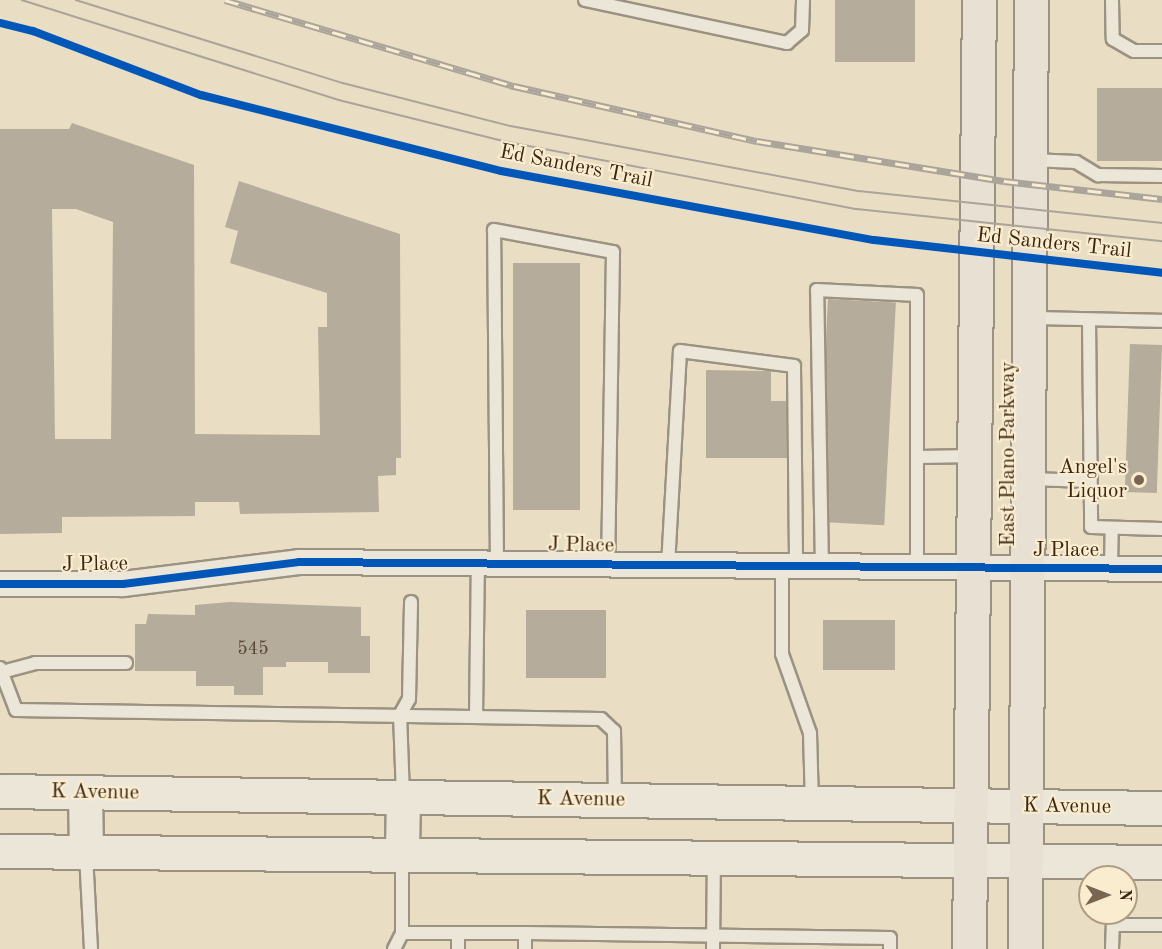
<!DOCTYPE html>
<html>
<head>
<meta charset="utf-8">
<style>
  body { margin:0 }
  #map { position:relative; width:1162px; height:949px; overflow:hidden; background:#e9ddc4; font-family:"Old Standard TT",serif }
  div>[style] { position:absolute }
  .building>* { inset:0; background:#b6ac9b; transform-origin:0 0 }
  .roads { filter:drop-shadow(2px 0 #9b9281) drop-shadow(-2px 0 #9b9281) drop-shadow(0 2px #9b9281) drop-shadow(0 -2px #9b9281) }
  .service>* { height:12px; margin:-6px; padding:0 6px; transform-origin:6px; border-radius:6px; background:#ece6d9 }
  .minor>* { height:24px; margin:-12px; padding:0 12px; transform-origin:12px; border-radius:12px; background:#ece6d9 }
  .secondary>* { height:33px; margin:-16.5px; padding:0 16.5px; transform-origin:16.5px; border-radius:16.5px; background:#ece6d9 }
  .primary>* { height:33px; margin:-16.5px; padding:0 16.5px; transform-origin:16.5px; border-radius:16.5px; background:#e8e1d3 }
  .tram>* { height:1.5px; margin:-0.75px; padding:0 0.75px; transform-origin:0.75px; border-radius:0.75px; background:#aba49a }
  .rail>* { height:7px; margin-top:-3.5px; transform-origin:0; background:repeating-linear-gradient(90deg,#faedcf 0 14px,#aba49a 0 28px); box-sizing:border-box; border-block:2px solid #aba49a }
  .cycleway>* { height:8px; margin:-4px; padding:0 4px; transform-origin:4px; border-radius:4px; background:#0057b8 }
  .dots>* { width:16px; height:16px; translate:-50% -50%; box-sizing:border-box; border:3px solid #faedcf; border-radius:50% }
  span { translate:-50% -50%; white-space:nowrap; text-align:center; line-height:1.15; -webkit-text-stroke:4.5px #faedcf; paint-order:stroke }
  .number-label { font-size:18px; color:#5a4735 }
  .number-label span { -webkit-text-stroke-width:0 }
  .street-label { font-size:21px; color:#3c2513 }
  .poi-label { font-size:21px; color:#3c2513 }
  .right { translate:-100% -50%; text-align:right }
  .north { position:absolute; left:1078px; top:865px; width:60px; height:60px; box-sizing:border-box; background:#faedcf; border:2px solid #ae9d84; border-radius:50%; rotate:90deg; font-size:16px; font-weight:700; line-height:24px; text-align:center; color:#3c2513 }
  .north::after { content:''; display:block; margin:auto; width:21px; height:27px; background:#796551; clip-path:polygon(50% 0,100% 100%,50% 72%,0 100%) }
</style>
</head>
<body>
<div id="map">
  <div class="building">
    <i style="left:835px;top:0;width:80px;height:62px"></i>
    <i style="left:1097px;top:88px;width:65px;height:73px"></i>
    <i style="clip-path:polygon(evenodd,72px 123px,194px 165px,195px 434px,320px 435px,318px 327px,327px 327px,327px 293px,230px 263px,238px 231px,225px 227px,239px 181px,400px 234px,401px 458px,396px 458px,396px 475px,378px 476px,379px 512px,240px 514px,239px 502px,195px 502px,195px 516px,62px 517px,62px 533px,0 534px,0 129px,69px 129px,72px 123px,52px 209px,76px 209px,113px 222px,111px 439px,55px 439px,52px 209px)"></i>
    <i style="left:513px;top:263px;width:67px;height:247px"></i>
    <i style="left:828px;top:299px;width:68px;height:223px;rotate:3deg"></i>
    <i style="left:1130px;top:344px;width:32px;height:148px;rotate:2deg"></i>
    <i style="clip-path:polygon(706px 370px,771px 371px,771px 401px,786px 401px,787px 458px,706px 458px)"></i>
    <i style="clip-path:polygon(230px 602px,361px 607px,361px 636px,370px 636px,370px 673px,328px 673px,328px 662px,286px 662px,286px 667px,263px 667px,263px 695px,234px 695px,234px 686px,196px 686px,196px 671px,135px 671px,135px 624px,146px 624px,148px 614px,195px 615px,195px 605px)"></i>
    <i style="left:606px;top:610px;width:68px;height:80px;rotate:90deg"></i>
    <i style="left:823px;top:620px;width:72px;height:50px"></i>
  </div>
  <div class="roads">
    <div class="service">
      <i style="left:585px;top:0;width:207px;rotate:12deg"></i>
      <i style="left:787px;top:43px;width:20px;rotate:-41deg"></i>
      <i style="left:802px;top:30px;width:30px;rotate:-88deg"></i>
      <i style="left:1112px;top:0;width:39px;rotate:89deg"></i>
      <i style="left:1113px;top:39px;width:24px;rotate:30deg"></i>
      <i style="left:1134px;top:51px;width:28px"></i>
      <i style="left:1032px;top:160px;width:44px;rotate:2.6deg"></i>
      <i style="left:1076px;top:162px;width:26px;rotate:31deg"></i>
      <i style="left:1098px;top:175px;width:64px;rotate:0.9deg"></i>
      <i style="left:1031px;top:318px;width:131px;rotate:1.3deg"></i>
      <i style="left:1089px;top:320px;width:207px;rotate:89.4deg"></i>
      <i style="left:1091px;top:527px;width:71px;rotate:1.6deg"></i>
      <i style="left:919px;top:457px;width:54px;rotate:-1.1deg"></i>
      <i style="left:1030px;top:479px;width:59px;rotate:1.9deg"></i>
      <i style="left:497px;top:563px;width:333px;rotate:-90.5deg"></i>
      <i style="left:494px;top:230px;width:121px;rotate:10.5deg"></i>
      <i style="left:613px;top:252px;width:312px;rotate:90.9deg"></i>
      <i style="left:668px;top:566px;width:215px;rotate:-86.8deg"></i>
      <i style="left:680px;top:351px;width:115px;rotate:7.5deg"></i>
      <i style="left:794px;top:366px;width:202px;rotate:89.4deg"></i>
      <i style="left:782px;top:568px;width:86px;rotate:90deg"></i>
      <i style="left:782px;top:654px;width:84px;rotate:70.5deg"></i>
      <i style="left:810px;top:733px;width:70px;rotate:88.4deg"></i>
      <i style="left:822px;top:568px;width:278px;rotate:-91deg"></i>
      <i style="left:817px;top:290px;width:100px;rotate:2.9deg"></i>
      <i style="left:917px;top:295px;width:274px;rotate:90deg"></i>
      <i style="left:1111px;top:569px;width:39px;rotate:-89deg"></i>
      <i style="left:0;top:668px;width:45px;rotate:69.1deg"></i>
      <i style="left:16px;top:710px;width:585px;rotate:0.88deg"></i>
      <i style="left:601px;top:719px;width:18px;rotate:43deg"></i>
      <i style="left:614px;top:731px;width:68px;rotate:89.2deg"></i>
      <i style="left:2px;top:672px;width:34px;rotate:-15deg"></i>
      <i style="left:35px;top:663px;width:91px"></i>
      <i style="left:476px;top:717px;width:154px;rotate:-89.3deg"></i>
      <i style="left:403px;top:796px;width:81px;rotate:-92.1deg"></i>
      <i style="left:400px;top:715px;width:18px;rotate:-61deg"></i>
      <i style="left:409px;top:699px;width:97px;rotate:-88.8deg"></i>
      <i style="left:86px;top:854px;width:95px;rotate:87deg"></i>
      <i style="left:1112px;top:913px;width:12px;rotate:85deg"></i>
      <i style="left:1113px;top:925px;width:49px"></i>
      <i style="left:402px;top:933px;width:76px;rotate:-90deg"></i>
      <i style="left:525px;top:933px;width:365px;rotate:0.8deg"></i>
      <i style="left:890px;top:938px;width:11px;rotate:90deg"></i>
      <i style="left:394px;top:949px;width:18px;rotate:-63deg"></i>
      <i style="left:402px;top:933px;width:123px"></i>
      <i style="left:525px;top:933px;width:16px;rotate:90deg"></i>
      <i style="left:458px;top:949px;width:16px;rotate:-90deg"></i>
      <i style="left:713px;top:949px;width:91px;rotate:-89.4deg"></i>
      <i style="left:1112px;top:949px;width:24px;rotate:-88deg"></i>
    </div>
    <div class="minor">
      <i style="left:0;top:584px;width:123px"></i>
      <i style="left:123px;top:584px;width:177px;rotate:-7.1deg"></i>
      <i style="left:299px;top:562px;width:863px;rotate:0.46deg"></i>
    </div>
    <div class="secondary">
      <i style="left:0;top:791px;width:1162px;rotate:0.84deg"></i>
      <i style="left:85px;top:793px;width:57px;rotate:89deg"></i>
      <i style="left:0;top:851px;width:1162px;rotate:0.54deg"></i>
      <i style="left:402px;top:852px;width:55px;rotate:-89deg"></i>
    </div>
    <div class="primary">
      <i style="left:969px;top:949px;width:949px;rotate:-89.4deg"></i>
      <i style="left:1025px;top:949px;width:949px;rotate:-89.64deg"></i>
    </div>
  </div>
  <div class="tram">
    <i style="left:22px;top:0;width:332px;rotate:17.5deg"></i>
    <i style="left:339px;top:100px;width:174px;rotate:14deg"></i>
    <i style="left:508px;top:142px;width:355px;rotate:10.9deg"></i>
    <i style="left:857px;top:209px;width:307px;rotate:6deg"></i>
    <i style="left:76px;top:0;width:280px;rotate:17.3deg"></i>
    <i style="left:343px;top:83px;width:173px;rotate:14.4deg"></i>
    <i style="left:511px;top:126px;width:354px;rotate:10.6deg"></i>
    <i style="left:859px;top:191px;width:305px;rotate:6deg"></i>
  </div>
  <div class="rail">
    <i style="left:225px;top:0;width:302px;rotate:16.6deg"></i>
    <i style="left:514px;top:86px;width:249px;rotate:12.8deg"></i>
    <i style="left:757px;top:141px;width:250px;rotate:9.2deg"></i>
    <i style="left:1004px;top:181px;width:159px;rotate:6.5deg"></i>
  </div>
  <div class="cycleway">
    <i style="left:0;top:23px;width:34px;rotate:14deg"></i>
    <i style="left:33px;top:31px;width:180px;rotate:20.9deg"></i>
    <i style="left:201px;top:95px;width:309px;rotate:14.2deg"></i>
    <i style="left:501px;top:171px;width:379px;rotate:10.5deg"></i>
    <i style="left:874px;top:240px;width:290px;rotate:6.5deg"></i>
    <i style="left:0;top:584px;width:123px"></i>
    <i style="left:123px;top:584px;width:177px;rotate:-7.1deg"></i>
    <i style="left:299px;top:562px;width:863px;rotate:0.46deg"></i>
  </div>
  <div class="dots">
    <i style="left:1139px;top:480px;background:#796551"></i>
  </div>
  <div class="number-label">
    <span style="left:253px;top:649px">545</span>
  </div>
  <div class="street-label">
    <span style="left:576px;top:167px;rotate:11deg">Ed Sanders Trail</span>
    <span style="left:1054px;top:244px;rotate:6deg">Ed Sanders Trail</span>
    <span style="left:1009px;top:454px;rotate:-90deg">East Plano Parkway</span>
    <span style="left:581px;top:546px;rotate:1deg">J Place</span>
    <span style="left:1066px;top:551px">J Place</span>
    <span style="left:95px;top:565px;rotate:-1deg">J Place</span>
    <span style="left:95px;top:793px;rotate:1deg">K Avenue</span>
    <span style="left:581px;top:800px;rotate:1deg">K Avenue</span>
    <span style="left:1067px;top:807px;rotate:1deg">K Avenue</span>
  </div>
  <div class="poi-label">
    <span class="right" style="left:1127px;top:480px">Angel's<br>Liquor</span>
  </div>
  <div class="north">N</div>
</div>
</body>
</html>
